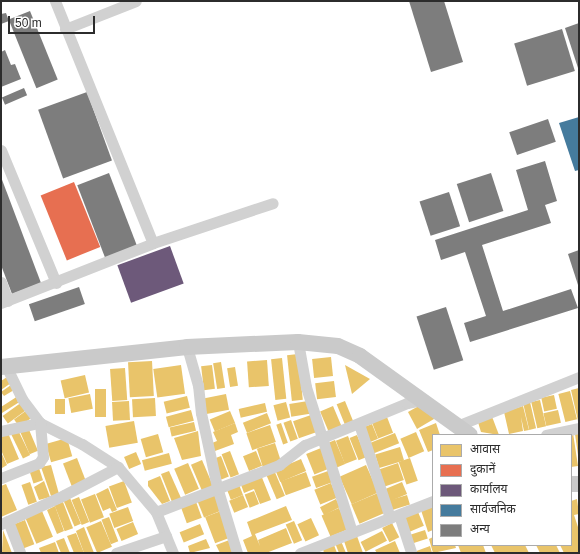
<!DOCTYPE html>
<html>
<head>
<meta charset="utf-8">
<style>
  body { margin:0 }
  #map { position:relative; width:580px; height:554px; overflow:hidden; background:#fff; font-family:Arial,"Noto Sans Devanagari",sans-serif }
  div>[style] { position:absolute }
  .homes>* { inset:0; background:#e9c46a; transform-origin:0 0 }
  .shops>* { inset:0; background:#e76f51; transform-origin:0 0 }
  .offices>* { inset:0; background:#6d597a; transform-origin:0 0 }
  .public>* { inset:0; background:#457b9d }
  .building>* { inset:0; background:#7d7d7d; transform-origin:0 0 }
  .street>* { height:11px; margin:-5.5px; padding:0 5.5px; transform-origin:5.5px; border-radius:5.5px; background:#d1d1d1 }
  .secondary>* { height:16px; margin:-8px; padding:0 8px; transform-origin:8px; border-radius:8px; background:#cacaca }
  span { translate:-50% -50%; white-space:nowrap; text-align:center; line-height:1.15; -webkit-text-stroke:4px #fff; paint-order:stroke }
  .frame { position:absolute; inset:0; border:2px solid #2c2c2c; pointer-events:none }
  .legend { position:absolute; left:432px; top:434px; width:140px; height:112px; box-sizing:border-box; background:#fff; border:1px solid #ababab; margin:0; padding:5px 7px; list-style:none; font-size:12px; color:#2c2c2c }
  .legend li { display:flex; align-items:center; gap:8px; height:20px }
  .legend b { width:20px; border:1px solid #ababab }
  .scale { position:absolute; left:8px; top:16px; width:87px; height:18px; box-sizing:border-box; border:2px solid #2c2c2c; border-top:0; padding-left:5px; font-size:12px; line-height:14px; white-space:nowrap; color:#2c2c2c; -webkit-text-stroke:3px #fff; paint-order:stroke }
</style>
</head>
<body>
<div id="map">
  <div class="homes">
    <i style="left:298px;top:354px;width:46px;height:11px;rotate:84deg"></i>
    <i style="left:331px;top:357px;width:19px;height:19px;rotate:84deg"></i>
    <i style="left:282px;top:358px;width:41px;height:11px;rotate:84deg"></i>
    <i style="left:267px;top:360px;width:26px;height:20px;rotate:86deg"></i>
    <i style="left:152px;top:361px;width:35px;height:24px;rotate:87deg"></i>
    <i style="left:221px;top:362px;width:26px;height:8px;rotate:81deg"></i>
    <i style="left:181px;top:365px;width:29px;height:28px;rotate:82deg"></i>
    <i style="left:212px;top:365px;width:24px;height:11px;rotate:83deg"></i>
    <i style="clip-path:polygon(345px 365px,370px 379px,352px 394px)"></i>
    <i style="left:235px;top:367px;width:19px;height:8px;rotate:81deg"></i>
    <i style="left:125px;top:368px;width:32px;height:15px;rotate:86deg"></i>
    <i style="left:85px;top:375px;width:18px;height:25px;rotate:77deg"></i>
    <i style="clip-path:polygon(7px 377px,11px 383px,1px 390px,1px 381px)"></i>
    <i style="left:334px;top:381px;width:16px;height:19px;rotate:83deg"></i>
    <i style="clip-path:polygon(11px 385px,14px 390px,4px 396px,1px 392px)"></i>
    <i style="clip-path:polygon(579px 388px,579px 421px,578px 421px,571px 390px)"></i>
    <i style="left:95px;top:389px;width:11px;height:28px"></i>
    <i style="left:570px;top:391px;width:29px;height:12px;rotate:76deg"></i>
    <i style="left:90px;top:394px;width:15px;height:22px;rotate:79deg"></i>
    <i style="left:226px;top:394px;width:16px;height:23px;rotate:79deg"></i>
    <i style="left:554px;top:395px;width:14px;height:13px;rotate:78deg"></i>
    <i style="clip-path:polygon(18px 396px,21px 401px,2px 413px,1px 407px)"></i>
    <i style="left:187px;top:396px;width:12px;height:24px;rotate:76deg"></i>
    <i style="left:155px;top:398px;width:18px;height:23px;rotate:87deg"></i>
    <i style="left:55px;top:399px;width:10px;height:15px"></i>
    <i style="left:540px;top:400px;width:27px;height:9px;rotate:77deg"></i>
    <i style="left:129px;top:401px;width:19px;height:17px;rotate:87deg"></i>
    <i style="left:308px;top:401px;width:13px;height:19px;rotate:81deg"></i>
    <i style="left:345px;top:401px;width:24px;height:9px;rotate:68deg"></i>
    <i style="left:22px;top:402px;width:9px;height:24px;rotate:54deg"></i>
    <i style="left:286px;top:402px;width:16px;height:13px;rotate:75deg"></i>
    <i style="left:530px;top:402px;width:27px;height:7px;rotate:77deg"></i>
    <i style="left:265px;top:403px;width:9px;height:27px;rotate:77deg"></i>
    <i style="clip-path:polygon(424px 403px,439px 416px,417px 429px,408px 412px)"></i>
    <i style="left:333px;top:406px;width:23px;height:14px;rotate:67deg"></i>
    <i style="clip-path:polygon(523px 406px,529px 430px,524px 431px,521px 417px,523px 431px,509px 434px,504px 412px)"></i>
    <i style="left:27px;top:410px;width:9px;height:16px;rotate:54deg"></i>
    <i style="left:191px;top:410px;width:11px;height:26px;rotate:75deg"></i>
    <i style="left:558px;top:410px;width:13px;height:15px;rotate:77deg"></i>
    <i style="left:230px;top:411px;width:13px;height:22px;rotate:67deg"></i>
    <i style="left:267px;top:413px;width:11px;height:26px;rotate:68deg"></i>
    <i style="clip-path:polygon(491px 414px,499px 435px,481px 432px,477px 419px)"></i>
    <i style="left:311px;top:415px;width:18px;height:19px;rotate:71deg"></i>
    <i style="left:387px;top:417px;width:17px;height:16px;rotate:69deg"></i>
    <i style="left:291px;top:420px;width:20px;height:8px;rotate:70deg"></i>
    <i style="left:134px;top:421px;width:22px;height:29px;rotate:80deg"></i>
    <i style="left:194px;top:422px;width:9px;height:25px;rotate:77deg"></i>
    <i style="clip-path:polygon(235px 423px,238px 432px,231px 435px,234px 444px,215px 451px,212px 443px,217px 441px,213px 432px)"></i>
    <i style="left:281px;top:423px;width:21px;height:5px;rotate:71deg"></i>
    <i style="clip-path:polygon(436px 423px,440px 435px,433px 435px,433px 450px,428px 452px,419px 430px)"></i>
    <i style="left:372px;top:424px;width:16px;height:11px;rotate:68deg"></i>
    <i style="left:27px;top:425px;width:28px;height:9px;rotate:67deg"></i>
    <i style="left:270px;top:425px;width:18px;height:25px;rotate:71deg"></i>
    <i style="left:17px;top:428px;width:30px;height:8px;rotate:64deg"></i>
    <i style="clip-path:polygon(198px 431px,201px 456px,182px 460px,174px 438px)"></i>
    <i style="left:416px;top:432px;width:21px;height:17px;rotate:67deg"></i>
    <i style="clip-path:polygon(8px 433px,19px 459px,7px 464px,1px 450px,1px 436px)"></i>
    <i style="left:395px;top:433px;width:11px;height:27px;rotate:68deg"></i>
    <i style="clip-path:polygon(573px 433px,578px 466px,571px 467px,571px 435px)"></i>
    <i style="clip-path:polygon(579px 433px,579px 455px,578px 455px,575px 434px)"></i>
    <i style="left:158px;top:434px;width:19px;height:18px;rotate:74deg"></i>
    <i style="left:357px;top:435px;width:24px;height:8px;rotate:68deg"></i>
    <i style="left:348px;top:436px;width:25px;height:13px;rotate:69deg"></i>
    <i style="left:67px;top:438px;width:19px;height:22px;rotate:74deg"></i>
    <i style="left:335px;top:440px;width:26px;height:9px;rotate:67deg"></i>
    <i style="left:275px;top:443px;width:19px;height:19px;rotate:72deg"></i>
    <i style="left:400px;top:447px;width:14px;height:26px;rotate:73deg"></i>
    <i style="left:321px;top:448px;width:22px;height:16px;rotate:68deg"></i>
    <i style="left:230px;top:451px;width:25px;height:9px;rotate:69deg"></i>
    <i style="left:256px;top:451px;width:16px;height:14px;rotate:68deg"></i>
    <i style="clip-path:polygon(1px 452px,7px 465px,2px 468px,1px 466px)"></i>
    <i style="left:136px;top:452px;width:13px;height:13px;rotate:67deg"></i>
    <i style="left:169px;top:453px;width:11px;height:28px;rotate:75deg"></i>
    <i style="left:221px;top:456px;width:22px;height:8px;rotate:69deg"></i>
    <i style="left:77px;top:458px;width:25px;height:15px;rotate:69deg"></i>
    <i style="left:410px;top:458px;width:24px;height:12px;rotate:71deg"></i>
    <i style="left:301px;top:459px;width:13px;height:28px;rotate:67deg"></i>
    <i style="left:202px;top:460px;width:28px;height:12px;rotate:67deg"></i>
    <i style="left:188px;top:463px;width:28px;height:15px;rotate:67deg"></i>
    <i style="left:398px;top:463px;width:18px;height:21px;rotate:71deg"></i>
    <i style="clip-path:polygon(51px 465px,59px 494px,51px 496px,41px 467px)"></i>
    <i style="left:366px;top:465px;width:30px;height:29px;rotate:66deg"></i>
    <i style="left:39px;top:468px;width:13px;height:10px;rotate:72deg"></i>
    <i style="left:274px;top:470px;width:28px;height:9px;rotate:67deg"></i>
    <i style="clip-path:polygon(169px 471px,181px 498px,172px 502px,161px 474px)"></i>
    <i style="left:328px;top:471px;width:12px;height:17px;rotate:70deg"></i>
    <i style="left:306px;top:472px;width:15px;height:27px;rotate:70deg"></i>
    <i style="clip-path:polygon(261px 475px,271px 500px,260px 504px,254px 489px,244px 493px,240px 482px)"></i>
    <i style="clip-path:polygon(160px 476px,170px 501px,162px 504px,148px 486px,148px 481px)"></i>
    <i style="clip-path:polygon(44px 481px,50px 497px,39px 500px,34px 487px)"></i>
    <i style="left:124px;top:481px;width:23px;height:16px;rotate:70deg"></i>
    <i style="left:30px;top:482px;width:21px;height:9px;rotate:71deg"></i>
    <i style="left:238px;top:482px;width:14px;height:13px;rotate:69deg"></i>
    <i style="left:402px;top:482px;width:13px;height:20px;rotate:67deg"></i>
    <i style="left:331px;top:483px;width:16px;height:18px;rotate:68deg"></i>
    <i style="clip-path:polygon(6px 484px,17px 510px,1px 517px,1px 486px)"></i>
    <i style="clip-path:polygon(108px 488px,117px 510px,112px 512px,110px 508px,103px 511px,96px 494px)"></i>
    <i style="left:254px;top:491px;width:14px;height:10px;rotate:69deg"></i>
    <i style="left:378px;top:493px;width:21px;height:29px;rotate:67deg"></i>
    <i style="left:95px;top:494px;width:25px;height:15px;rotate:69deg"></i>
    <i style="left:214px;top:494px;width:18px;height:18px;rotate:68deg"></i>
    <i style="left:243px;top:495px;width:13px;height:15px;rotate:67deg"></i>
    <i style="left:407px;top:495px;width:10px;height:20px;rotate:73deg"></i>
    <i style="left:79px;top:497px;width:27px;height:8px;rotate:68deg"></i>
    <i style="left:70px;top:498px;width:28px;height:7px;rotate:67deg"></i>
    <i style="left:195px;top:499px;width:20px;height:16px;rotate:70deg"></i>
    <i style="left:336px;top:499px;width:9px;height:18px;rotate:63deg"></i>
    <i style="clip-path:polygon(577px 499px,579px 514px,574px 515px,579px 530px,579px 553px,564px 553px,560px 545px,571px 545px,571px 501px)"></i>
    <i style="left:63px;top:502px;width:28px;height:9px;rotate:69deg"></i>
    <i style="clip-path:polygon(55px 506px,64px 531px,57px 534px,47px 510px)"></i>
    <i style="clip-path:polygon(286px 506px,292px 520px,255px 534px,260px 546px,258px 540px,286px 528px,292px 543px,266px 553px,248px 553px,243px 540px,252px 536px,247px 522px)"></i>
    <i style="clip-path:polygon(433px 506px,433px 530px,428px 532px,421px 510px)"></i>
    <i style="left:128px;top:507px;width:15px;height:20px;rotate:70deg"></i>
    <i style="left:339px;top:508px;width:23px;height:19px;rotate:67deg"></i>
    <i style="left:42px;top:511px;width:28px;height:18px;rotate:67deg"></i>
    <i style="left:221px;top:511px;width:28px;height:17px;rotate:69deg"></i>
    <i style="left:418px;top:512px;width:15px;height:16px;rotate:67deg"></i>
    <i style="left:109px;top:517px;width:26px;height:8px;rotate:69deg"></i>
    <i style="left:311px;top:518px;width:19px;height:15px;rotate:65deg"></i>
    <i style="left:25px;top:520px;width:26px;height:14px;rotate:69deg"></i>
    <i style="left:101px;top:521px;width:28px;height:16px;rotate:67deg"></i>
    <i style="left:294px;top:521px;width:21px;height:9px;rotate:67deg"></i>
    <i style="left:133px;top:522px;width:13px;height:18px;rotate:67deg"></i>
    <i style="left:392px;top:523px;width:16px;height:11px;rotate:63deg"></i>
    <i style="left:200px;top:524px;width:11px;height:22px;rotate:68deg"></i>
    <i style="clip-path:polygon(84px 527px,94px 553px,84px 553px,76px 531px)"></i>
    <i style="clip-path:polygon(3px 530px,12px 553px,2px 553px)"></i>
    <i style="left:425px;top:530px;width:9px;height:18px;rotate:72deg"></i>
    <i style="left:382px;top:531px;width:11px;height:24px;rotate:63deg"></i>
    <i style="clip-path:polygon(76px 533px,84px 553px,74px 553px,67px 536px)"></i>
    <i style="clip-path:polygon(357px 536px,363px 553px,348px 553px,344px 541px)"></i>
    <i style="clip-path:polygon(433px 537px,433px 545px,455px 545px,456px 548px,433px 553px,429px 539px)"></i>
    <i style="clip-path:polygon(64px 538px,70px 553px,61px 553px,56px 541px)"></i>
    <i style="clip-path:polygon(206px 539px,210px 548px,190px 553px,188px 546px)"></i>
    <i style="clip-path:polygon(232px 539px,236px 553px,220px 553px,216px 545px)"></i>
    <i style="clip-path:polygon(341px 541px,346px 553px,339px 553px,335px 543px)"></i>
    <i style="clip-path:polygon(395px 541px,400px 553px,377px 553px,375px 550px)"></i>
    <i style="clip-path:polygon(55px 542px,59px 553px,41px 553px,39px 548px)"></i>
    <i style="clip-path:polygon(334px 545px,337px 553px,324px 553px,323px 549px)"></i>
    <i style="clip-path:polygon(458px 545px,483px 545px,486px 553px,461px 553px)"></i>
    <i style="clip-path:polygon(491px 545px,525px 545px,529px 553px,495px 553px)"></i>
    <i style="clip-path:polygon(536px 545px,556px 545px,560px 553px,540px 553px)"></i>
    <i style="clip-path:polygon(430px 546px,432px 553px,411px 553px)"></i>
  </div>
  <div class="shops">
    <i style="left:74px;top:182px;width:70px;height:36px;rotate:68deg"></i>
  </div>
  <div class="offices">
    <i style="left:170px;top:246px;width:40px;height:56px;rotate:70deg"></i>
  </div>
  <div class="public">
    <i style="clip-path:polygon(579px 117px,579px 170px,575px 171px,559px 123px)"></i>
  </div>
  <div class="building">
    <i style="clip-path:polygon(409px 1px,444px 1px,463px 62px,431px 72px)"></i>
    <i style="left:30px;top:11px;width:74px;height:23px;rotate:68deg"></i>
    <i style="clip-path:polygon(6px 13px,9px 21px,1px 24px,1px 14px)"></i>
    <i style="clip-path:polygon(579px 23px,579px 71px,565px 28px)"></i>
    <i style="left:562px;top:29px;width:44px;height:50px;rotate:73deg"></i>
    <i style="clip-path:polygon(5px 50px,11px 65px,15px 64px,21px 79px,1px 87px,1px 52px)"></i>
    <i style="left:24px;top:88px;width:8px;height:24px;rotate:67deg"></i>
    <i style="left:87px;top:92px;width:73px;height:52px;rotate:70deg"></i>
    <i style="left:548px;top:119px;width:24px;height:41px;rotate:71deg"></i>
    <i style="clip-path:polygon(545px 161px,557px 201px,545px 205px,551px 223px,482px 245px,503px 311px,571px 289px,578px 308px,470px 342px,464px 323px,486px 316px,465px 252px,441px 260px,435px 240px,528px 210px,516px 170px)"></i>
    <i style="left:109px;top:173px;width:78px;height:34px;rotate:69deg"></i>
    <i style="left:491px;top:173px;width:40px;height:36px;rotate:72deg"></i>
    <i style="clip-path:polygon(1px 177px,41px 283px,12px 294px,1px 265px)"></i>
    <i style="left:449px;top:192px;width:36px;height:31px;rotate:72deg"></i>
    <i style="clip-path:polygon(579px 250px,579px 288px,568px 254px)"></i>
    <i style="left:79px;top:287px;width:18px;height:53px;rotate:71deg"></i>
    <i style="left:446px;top:307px;width:56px;height:31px;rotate:72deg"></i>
  </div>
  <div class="street">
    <i style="left:55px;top:1px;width:261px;rotate:68deg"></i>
    <i style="left:65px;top:29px;width:76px;rotate:-21.5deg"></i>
    <i style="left:1px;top:150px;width:144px;rotate:67.5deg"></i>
    <i style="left:1px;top:282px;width:20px;rotate:70deg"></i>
    <i style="left:1px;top:303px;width:163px;rotate:-21.5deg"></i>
    <i style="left:153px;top:243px;width:126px;rotate:-18.4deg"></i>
    <i style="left:298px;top:342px;width:46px;rotate:79.9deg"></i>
    <i style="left:306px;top:387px;width:152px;rotate:72.4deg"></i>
    <i style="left:187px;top:347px;width:40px;rotate:74deg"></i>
    <i style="left:198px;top:385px;width:28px;rotate:84deg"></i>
    <i style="left:201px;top:413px;width:76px;rotate:77.8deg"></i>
    <i style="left:217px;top:487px;width:69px;rotate:73.1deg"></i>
    <i style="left:7px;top:368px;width:34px;rotate:64deg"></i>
    <i style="left:22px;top:399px;width:30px;rotate:53deg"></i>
    <i style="left:40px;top:423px;width:47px;rotate:26.6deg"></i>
    <i style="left:82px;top:444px;width:43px;rotate:32.6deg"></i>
    <i style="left:118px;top:467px;width:59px;rotate:49.8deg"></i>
    <i style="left:156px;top:512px;width:44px;rotate:67.5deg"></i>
    <i style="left:359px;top:424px;width:99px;rotate:71.7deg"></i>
    <i style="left:459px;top:425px;width:129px;rotate:-21.8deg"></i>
    <i style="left:1px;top:431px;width:40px;rotate:-12deg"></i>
    <i style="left:40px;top:423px;width:34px;rotate:85deg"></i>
    <i style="left:43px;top:457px;width:7px;rotate:124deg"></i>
    <i style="left:39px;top:463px;width:41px;rotate:158.5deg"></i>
    <i style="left:546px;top:435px;width:34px;rotate:-12deg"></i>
    <i style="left:156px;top:512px;width:132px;rotate:-20.9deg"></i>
    <i style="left:279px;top:465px;width:33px;rotate:-38deg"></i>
    <i style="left:305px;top:445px;width:110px;rotate:-22.4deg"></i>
    <i style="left:407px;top:403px;width:16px;rotate:-11deg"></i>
    <i style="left:399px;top:515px;width:40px;rotate:72deg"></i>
    <i style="left:8px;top:521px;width:34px;rotate:69deg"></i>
    <i style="left:1px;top:524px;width:69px;rotate:-24.7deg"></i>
    <i style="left:64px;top:495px;width:61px;rotate:-27.4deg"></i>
    <i style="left:116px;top:553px;width:53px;rotate:-18.8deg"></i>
    <i style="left:300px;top:553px;width:143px;rotate:-21.4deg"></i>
  </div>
  <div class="secondary">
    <i style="left:1px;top:367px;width:187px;rotate:-6.1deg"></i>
    <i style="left:187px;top:347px;width:111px;rotate:-2.6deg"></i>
    <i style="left:298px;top:342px;width:40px;rotate:5.7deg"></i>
    <i style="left:338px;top:346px;width:24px;rotate:24deg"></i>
    <i style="left:360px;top:356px;width:135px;rotate:35.7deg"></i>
    <i style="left:571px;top:484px;width:8px"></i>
  </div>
  <div class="frame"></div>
  <ul class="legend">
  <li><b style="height:11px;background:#e9c46a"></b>आवास</li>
  <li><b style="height:11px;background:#e76f51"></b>दुकानें</li>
  <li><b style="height:11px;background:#6d597a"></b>कार्यालय</li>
  <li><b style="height:11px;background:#457b9d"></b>सार्वजनिक</li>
  <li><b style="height:11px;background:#7d7d7d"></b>अन्य</li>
  </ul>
  <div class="scale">50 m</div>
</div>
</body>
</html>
